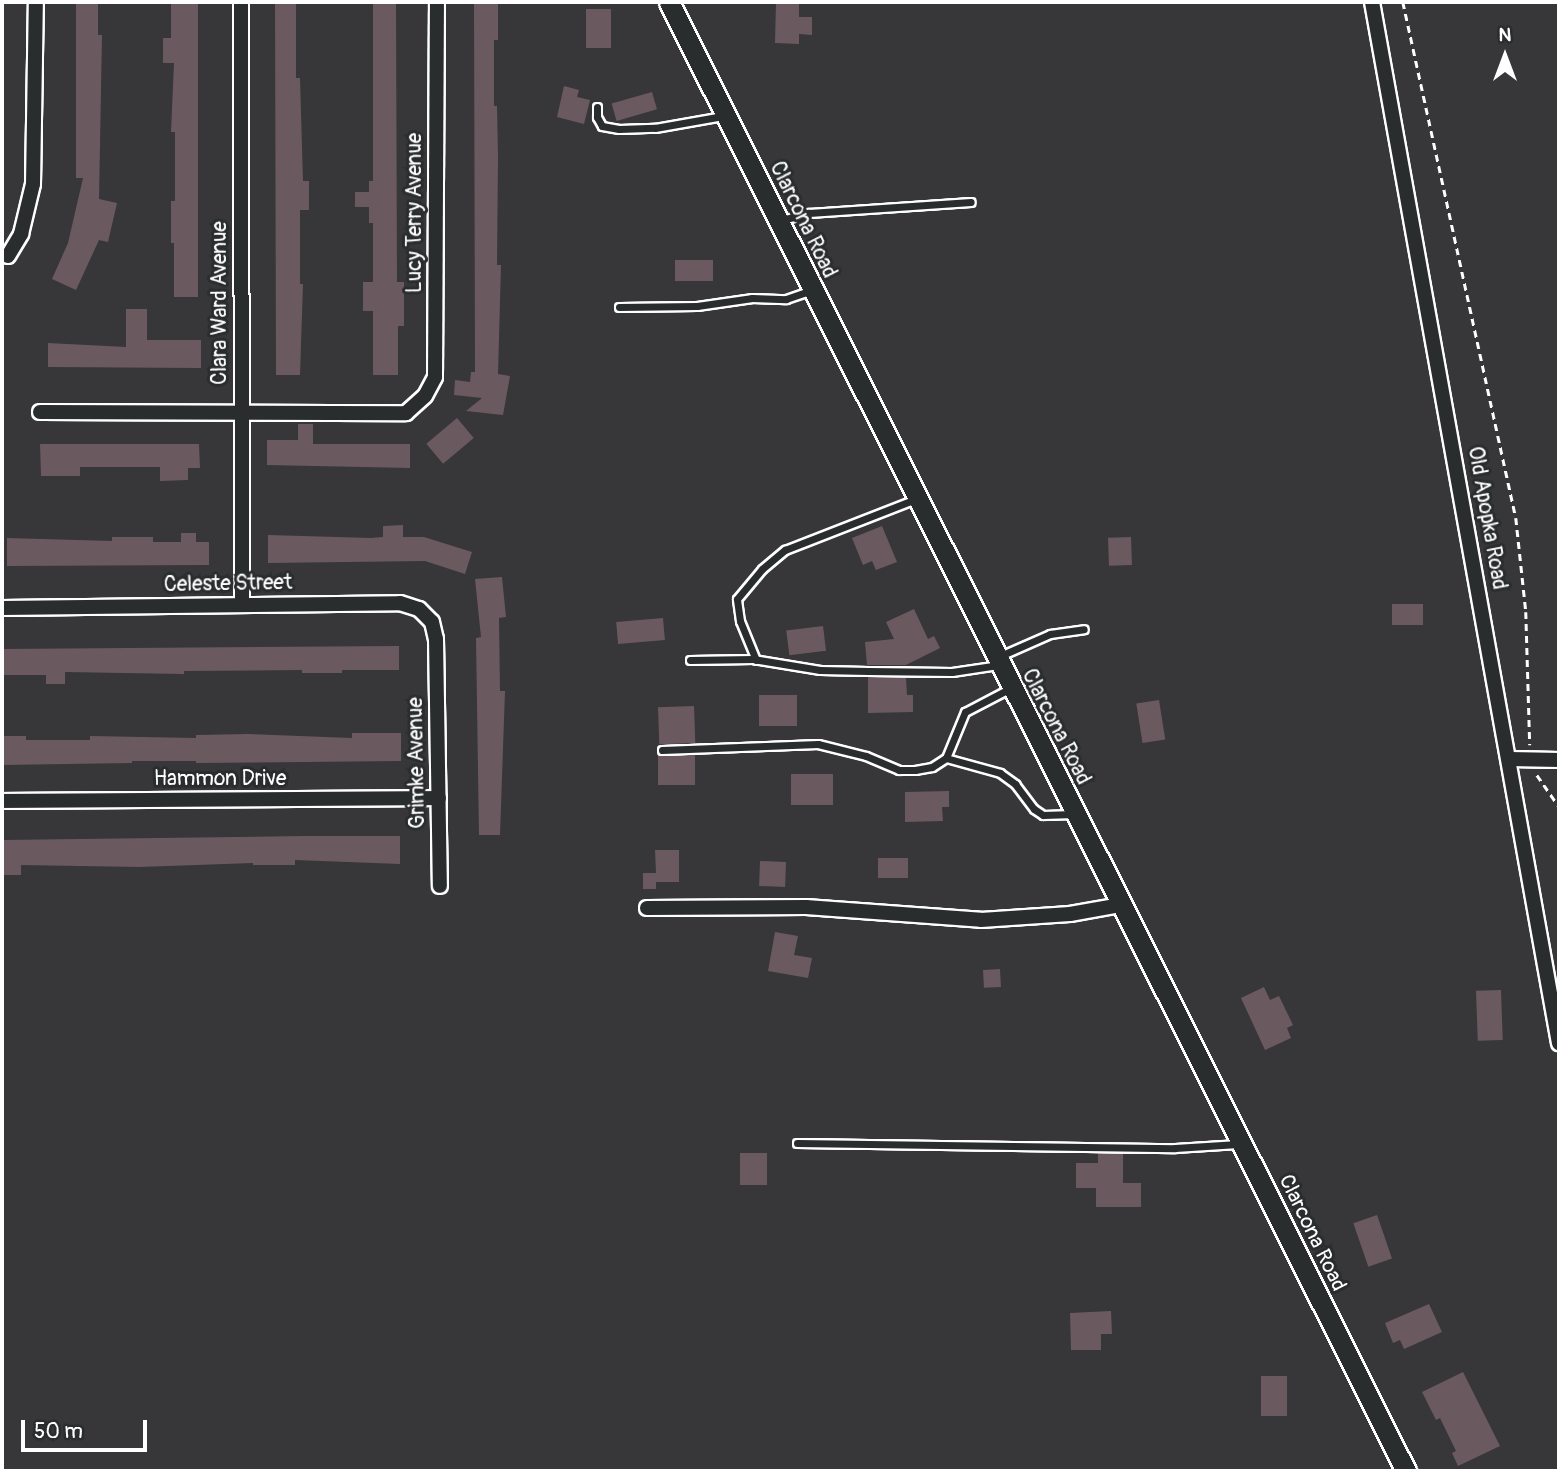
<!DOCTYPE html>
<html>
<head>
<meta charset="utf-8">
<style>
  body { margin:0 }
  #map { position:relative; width:1561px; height:1473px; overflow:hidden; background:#373638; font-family:Pangolin,sans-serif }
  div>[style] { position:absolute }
  .building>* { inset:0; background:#6b5960; transform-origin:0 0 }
  .path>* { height:2.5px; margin-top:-1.25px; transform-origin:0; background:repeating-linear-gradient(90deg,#fff 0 7px,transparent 0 12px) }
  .roads { filter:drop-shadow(2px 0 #fff) drop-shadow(-2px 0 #fff) drop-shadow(0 2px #fff) drop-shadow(0 -2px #fff) }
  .lane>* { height:7px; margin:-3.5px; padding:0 3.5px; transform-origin:3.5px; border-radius:3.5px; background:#2a2d2e }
  .street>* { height:14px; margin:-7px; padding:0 7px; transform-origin:7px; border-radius:7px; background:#2a2d2e }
  .secondary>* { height:19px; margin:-9.5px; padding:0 9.5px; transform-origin:9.5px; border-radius:9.5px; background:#2a2d2e }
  span { translate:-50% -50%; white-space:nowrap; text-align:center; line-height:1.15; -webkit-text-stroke:6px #2a2d2e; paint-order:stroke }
  .street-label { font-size:21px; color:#fff }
  .frame { position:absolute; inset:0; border:4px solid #fff; pointer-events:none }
  .north { position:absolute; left:1470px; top:21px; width:70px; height:70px; -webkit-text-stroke:5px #2a2d2e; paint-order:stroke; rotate:0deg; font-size:19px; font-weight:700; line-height:28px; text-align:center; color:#fff }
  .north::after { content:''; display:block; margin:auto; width:24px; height:32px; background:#fff; clip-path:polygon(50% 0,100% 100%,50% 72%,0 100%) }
  .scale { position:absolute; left:21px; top:1420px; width:126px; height:32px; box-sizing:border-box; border:4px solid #fff; border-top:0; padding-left:9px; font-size:21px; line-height:24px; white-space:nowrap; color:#fff; -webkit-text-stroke:5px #2a2d2e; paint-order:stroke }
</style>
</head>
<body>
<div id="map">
  <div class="building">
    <i style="clip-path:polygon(76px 2px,98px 2px,98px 35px,102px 35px,99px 199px,117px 203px,108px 242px,99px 240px,76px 290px,52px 279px,68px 243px,83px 178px,76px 178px)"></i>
    <i style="clip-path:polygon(171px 2px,198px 2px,198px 297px,174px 297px,174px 243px,171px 243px,171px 201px,175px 201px,175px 132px,171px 132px,174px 63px,163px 63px,163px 38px,171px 38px)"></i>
    <i style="clip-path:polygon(275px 2px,296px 2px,296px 78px,300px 78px,303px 181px,309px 181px,309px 210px,300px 210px,300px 284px,303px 284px,300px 375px,276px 375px)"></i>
    <i style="clip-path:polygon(373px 2px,396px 2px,397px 282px,404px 282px,404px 326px,398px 326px,398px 375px,373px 375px,373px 311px,363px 311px,363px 282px,373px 282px,373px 223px,369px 223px,369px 207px,355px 207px,355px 192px,369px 192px,369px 181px,373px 181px)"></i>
    <i style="clip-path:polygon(474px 2px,498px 2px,498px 40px,494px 40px,494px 106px,497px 106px,498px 157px,497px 265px,501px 265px,498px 374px,510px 376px,503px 415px,466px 411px,482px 398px,454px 395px,455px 380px,470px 382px,471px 372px,475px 372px)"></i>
    <i style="clip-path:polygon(776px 2px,799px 2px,799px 17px,812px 17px,812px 35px,799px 34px,799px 44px,775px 43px)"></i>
    <i style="left:586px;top:9px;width:25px;height:39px"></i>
    <i style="clip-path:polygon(564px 86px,579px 90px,577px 97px,590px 100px,584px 124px,557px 117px)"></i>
    <i style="left:652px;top:92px;width:18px;height:42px;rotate:74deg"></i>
    <i style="left:675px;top:260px;width:38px;height:21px"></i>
    <i style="clip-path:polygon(126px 309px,147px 309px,147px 340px,201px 340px,201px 368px,48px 367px,48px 343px,126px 347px)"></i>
    <i style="left:457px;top:418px;width:26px;height:40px;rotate:50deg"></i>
    <i style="clip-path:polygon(298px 424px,313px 424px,313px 444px,410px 444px,410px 468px,267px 465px,267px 440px,298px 440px)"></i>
    <i style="clip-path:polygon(40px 444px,199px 444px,200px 468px,188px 468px,188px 480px,160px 481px,160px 467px,80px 467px,80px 476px,41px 476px)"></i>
    <i style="clip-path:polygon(403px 525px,403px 537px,424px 537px,472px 552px,465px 574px,425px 561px,268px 563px,268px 535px,371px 538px,383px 537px,383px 526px)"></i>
    <i style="clip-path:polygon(882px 526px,897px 562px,876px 570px,872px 561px,863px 565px,852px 538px)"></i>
    <i style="clip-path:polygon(181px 533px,196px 533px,196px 542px,209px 542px,209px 565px,7px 566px,7px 538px,112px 541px,112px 537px,153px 537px,153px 542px,181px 542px)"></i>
    <i style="left:1131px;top:537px;width:28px;height:23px;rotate:88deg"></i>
    <i style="clip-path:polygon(502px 577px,506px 617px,499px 618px,500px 691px,505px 691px,500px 835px,479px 835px,476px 638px,481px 637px,475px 579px)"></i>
    <i style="left:1392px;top:604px;width:31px;height:21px"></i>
    <i style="clip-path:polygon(914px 609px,928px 639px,934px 636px,940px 648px,906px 665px,867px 665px,865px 642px,894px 639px,886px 622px)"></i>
    <i style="left:663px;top:618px;width:22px;height:47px;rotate:85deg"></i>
    <i style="left:823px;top:626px;width:25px;height:37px;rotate:83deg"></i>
    <i style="clip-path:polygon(399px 646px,399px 670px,342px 670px,342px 673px,302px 673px,302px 670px,184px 671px,184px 674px,65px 672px,65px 684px,46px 684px,46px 675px,2px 675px,2px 649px)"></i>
    <i style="clip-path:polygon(868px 677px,906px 678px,907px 695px,913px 695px,913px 712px,868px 713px)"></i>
    <i style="left:797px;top:695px;width:31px;height:38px;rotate:90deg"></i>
    <i style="left:1159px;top:700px;width:40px;height:23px;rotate:81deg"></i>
    <i style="left:694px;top:706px;width:37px;height:36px;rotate:88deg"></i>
    <i style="clip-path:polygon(352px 733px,401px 733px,401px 761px,196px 763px,196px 761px,132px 761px,132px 763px,2px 765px,2px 736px,26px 736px,26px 740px,90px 740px,90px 736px,196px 738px,196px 735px,248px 734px,352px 738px)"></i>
    <i style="left:695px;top:755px;width:30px;height:37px;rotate:90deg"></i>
    <i style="left:791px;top:774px;width:42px;height:31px"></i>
    <i style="clip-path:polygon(949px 791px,949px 807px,942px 807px,943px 821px,905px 822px,905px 792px)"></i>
    <i style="clip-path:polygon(305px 836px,400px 836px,400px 864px,295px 860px,295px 865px,253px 865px,253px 863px,139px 867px,21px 865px,21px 875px,2px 875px,2px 840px)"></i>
    <i style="clip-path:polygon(655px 850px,679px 850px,679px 882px,656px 882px,656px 889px,643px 889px,643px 873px,656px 873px)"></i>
    <i style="left:878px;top:858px;width:30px;height:20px"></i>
    <i style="left:760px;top:861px;width:26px;height:25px;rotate:2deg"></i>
    <i style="clip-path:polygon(775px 932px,798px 936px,794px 955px,812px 958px,808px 978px,768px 971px)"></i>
    <i style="left:1000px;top:969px;width:18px;height:17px;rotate:87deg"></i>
    <i style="clip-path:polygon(1264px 987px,1270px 1000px,1279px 996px,1293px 1025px,1287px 1028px,1291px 1038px,1265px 1050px,1241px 998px)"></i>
    <i style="left:1501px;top:990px;width:50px;height:25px;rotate:88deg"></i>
    <i style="left:740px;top:1153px;width:27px;height:32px"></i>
    <i style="clip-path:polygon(1098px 1153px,1123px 1153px,1123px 1183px,1141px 1183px,1141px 1207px,1096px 1207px,1096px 1188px,1076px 1188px,1076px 1163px,1098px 1163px)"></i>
    <i style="left:1377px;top:1215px;width:46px;height:25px;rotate:71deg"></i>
    <i style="clip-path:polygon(1429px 1304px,1442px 1332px,1404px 1349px,1400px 1340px,1393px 1343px,1385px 1323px)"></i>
    <i style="clip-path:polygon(1111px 1311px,1112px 1334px,1101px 1334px,1101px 1350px,1071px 1350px,1070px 1313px)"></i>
    <i style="clip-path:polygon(1463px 1372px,1500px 1446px,1458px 1466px,1452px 1453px,1456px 1451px,1440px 1418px,1436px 1420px,1422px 1392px)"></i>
    <i style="left:1287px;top:1376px;width:40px;height:26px;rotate:90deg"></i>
  </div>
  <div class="path">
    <i style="left:1403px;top:2px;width:528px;rotate:77.65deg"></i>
    <i style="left:1516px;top:518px;width:95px;rotate:83.9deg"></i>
    <i style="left:1526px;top:612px;width:133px;rotate:88.3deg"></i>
    <i style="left:1537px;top:775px;width:38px;rotate:55deg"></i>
  </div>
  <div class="roads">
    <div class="lane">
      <i style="left:597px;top:107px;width:10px;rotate:90deg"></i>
      <i style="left:597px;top:117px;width:10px;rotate:61deg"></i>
      <i style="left:602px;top:126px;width:17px;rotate:10deg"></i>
      <i style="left:619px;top:129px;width:36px;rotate:-2deg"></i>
      <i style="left:655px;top:128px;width:69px;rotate:-10deg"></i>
      <i style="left:782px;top:220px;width:28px;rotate:-15deg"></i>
      <i style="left:809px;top:213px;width:162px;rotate:-3.9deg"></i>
      <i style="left:619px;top:307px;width:78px;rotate:-0.7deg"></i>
      <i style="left:697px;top:306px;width:56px;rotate:-8.3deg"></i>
      <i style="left:752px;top:298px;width:34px;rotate:2deg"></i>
      <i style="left:786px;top:299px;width:28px;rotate:-19deg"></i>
      <i style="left:1000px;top:656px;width:55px;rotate:-23.7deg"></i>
      <i style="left:1050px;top:634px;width:34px;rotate:-8deg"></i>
      <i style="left:690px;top:660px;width:63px;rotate:-0.9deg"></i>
      <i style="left:753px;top:659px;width:68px;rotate:9.3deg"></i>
      <i style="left:820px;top:670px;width:48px;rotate:1.2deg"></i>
      <i style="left:868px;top:671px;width:84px;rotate:0.7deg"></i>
      <i style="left:952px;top:672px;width:48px;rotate:-8.5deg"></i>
      <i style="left:756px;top:660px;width:42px;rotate:-112.3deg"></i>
      <i style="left:740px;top:621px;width:22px;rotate:-98deg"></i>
      <i style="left:737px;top:599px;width:39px;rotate:-50deg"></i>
      <i style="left:762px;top:569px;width:30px;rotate:-40deg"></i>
      <i style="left:785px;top:550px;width:141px;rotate:-21.3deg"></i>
      <i style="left:662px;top:750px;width:156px;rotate:-2.2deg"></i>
      <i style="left:818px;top:744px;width:49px;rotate:14deg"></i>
      <i style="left:866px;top:756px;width:36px;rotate:23deg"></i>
      <i style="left:899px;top:770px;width:16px"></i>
      <i style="left:915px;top:770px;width:17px;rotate:-10deg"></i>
      <i style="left:932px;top:767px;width:17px;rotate:-33deg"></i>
      <i style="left:946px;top:758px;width:50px;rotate:-67.6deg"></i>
      <i style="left:965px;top:712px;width:52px;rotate:-27.6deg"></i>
      <i style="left:946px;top:758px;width:56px;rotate:15.5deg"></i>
      <i style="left:1000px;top:773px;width:19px;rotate:36deg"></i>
      <i style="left:1015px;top:784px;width:31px;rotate:53deg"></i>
      <i style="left:1034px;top:809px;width:11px;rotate:34deg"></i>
      <i style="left:1043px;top:815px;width:31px;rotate:-2deg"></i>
      <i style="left:797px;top:1143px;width:378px;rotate:0.8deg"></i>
      <i style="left:1175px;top:1148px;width:63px;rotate:-3.6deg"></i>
    </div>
    <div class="street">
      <i style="left:241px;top:2px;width:603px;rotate:89.9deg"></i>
      <i style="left:1372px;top:2px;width:1058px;rotate:79.82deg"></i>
      <i style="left:8px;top:256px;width:26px;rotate:-59deg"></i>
      <i style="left:21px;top:234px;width:51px;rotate:-76.5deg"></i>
      <i style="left:33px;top:184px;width:182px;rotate:-89.1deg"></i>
      <i style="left:40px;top:412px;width:366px;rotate:0.2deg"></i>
      <i style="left:406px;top:413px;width:25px;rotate:-42deg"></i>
      <i style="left:425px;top:396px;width:21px;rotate:-62deg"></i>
      <i style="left:435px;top:377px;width:375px;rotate:-89.7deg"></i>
      <i style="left:2px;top:608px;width:398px;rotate:-0.7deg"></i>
      <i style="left:400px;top:603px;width:20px;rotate:18deg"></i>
      <i style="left:419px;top:609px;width:18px;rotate:45deg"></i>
      <i style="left:432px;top:622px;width:17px;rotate:77deg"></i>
      <i style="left:436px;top:639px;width:247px;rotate:89.1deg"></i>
      <i style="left:1510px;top:759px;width:49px;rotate:1.2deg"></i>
      <i style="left:2px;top:801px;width:437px;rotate:-0.4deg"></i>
      <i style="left:647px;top:908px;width:159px;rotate:-0.4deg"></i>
      <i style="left:806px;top:907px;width:175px;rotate:4.2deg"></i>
      <i style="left:981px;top:920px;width:89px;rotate:-3.9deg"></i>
      <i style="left:1070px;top:914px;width:52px;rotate:-10deg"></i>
    </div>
    <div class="secondary">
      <i style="left:669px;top:2px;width:1644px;rotate:63.36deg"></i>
    </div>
  </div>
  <div class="street-label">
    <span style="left:415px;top:213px;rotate:-90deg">Lucy Terry Avenue</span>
    <span style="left:803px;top:220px;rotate:64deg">Clarcona Road</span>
    <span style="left:220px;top:303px;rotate:-90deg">Clara Ward Avenue</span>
    <span style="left:1487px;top:518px;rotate:80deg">Old Apopka Road</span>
    <span style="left:228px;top:584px;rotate:-1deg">Celeste Street</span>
    <span style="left:1056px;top:727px;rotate:63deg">Clarcona Road</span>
    <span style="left:417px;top:763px;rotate:-91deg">Grimke Avenue</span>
    <span style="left:220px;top:779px">Hammon Drive</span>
    <span style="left:1312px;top:1233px;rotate:64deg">Clarcona Road</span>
  </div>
  <div class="frame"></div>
  <div class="north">N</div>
  <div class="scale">50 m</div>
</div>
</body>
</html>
